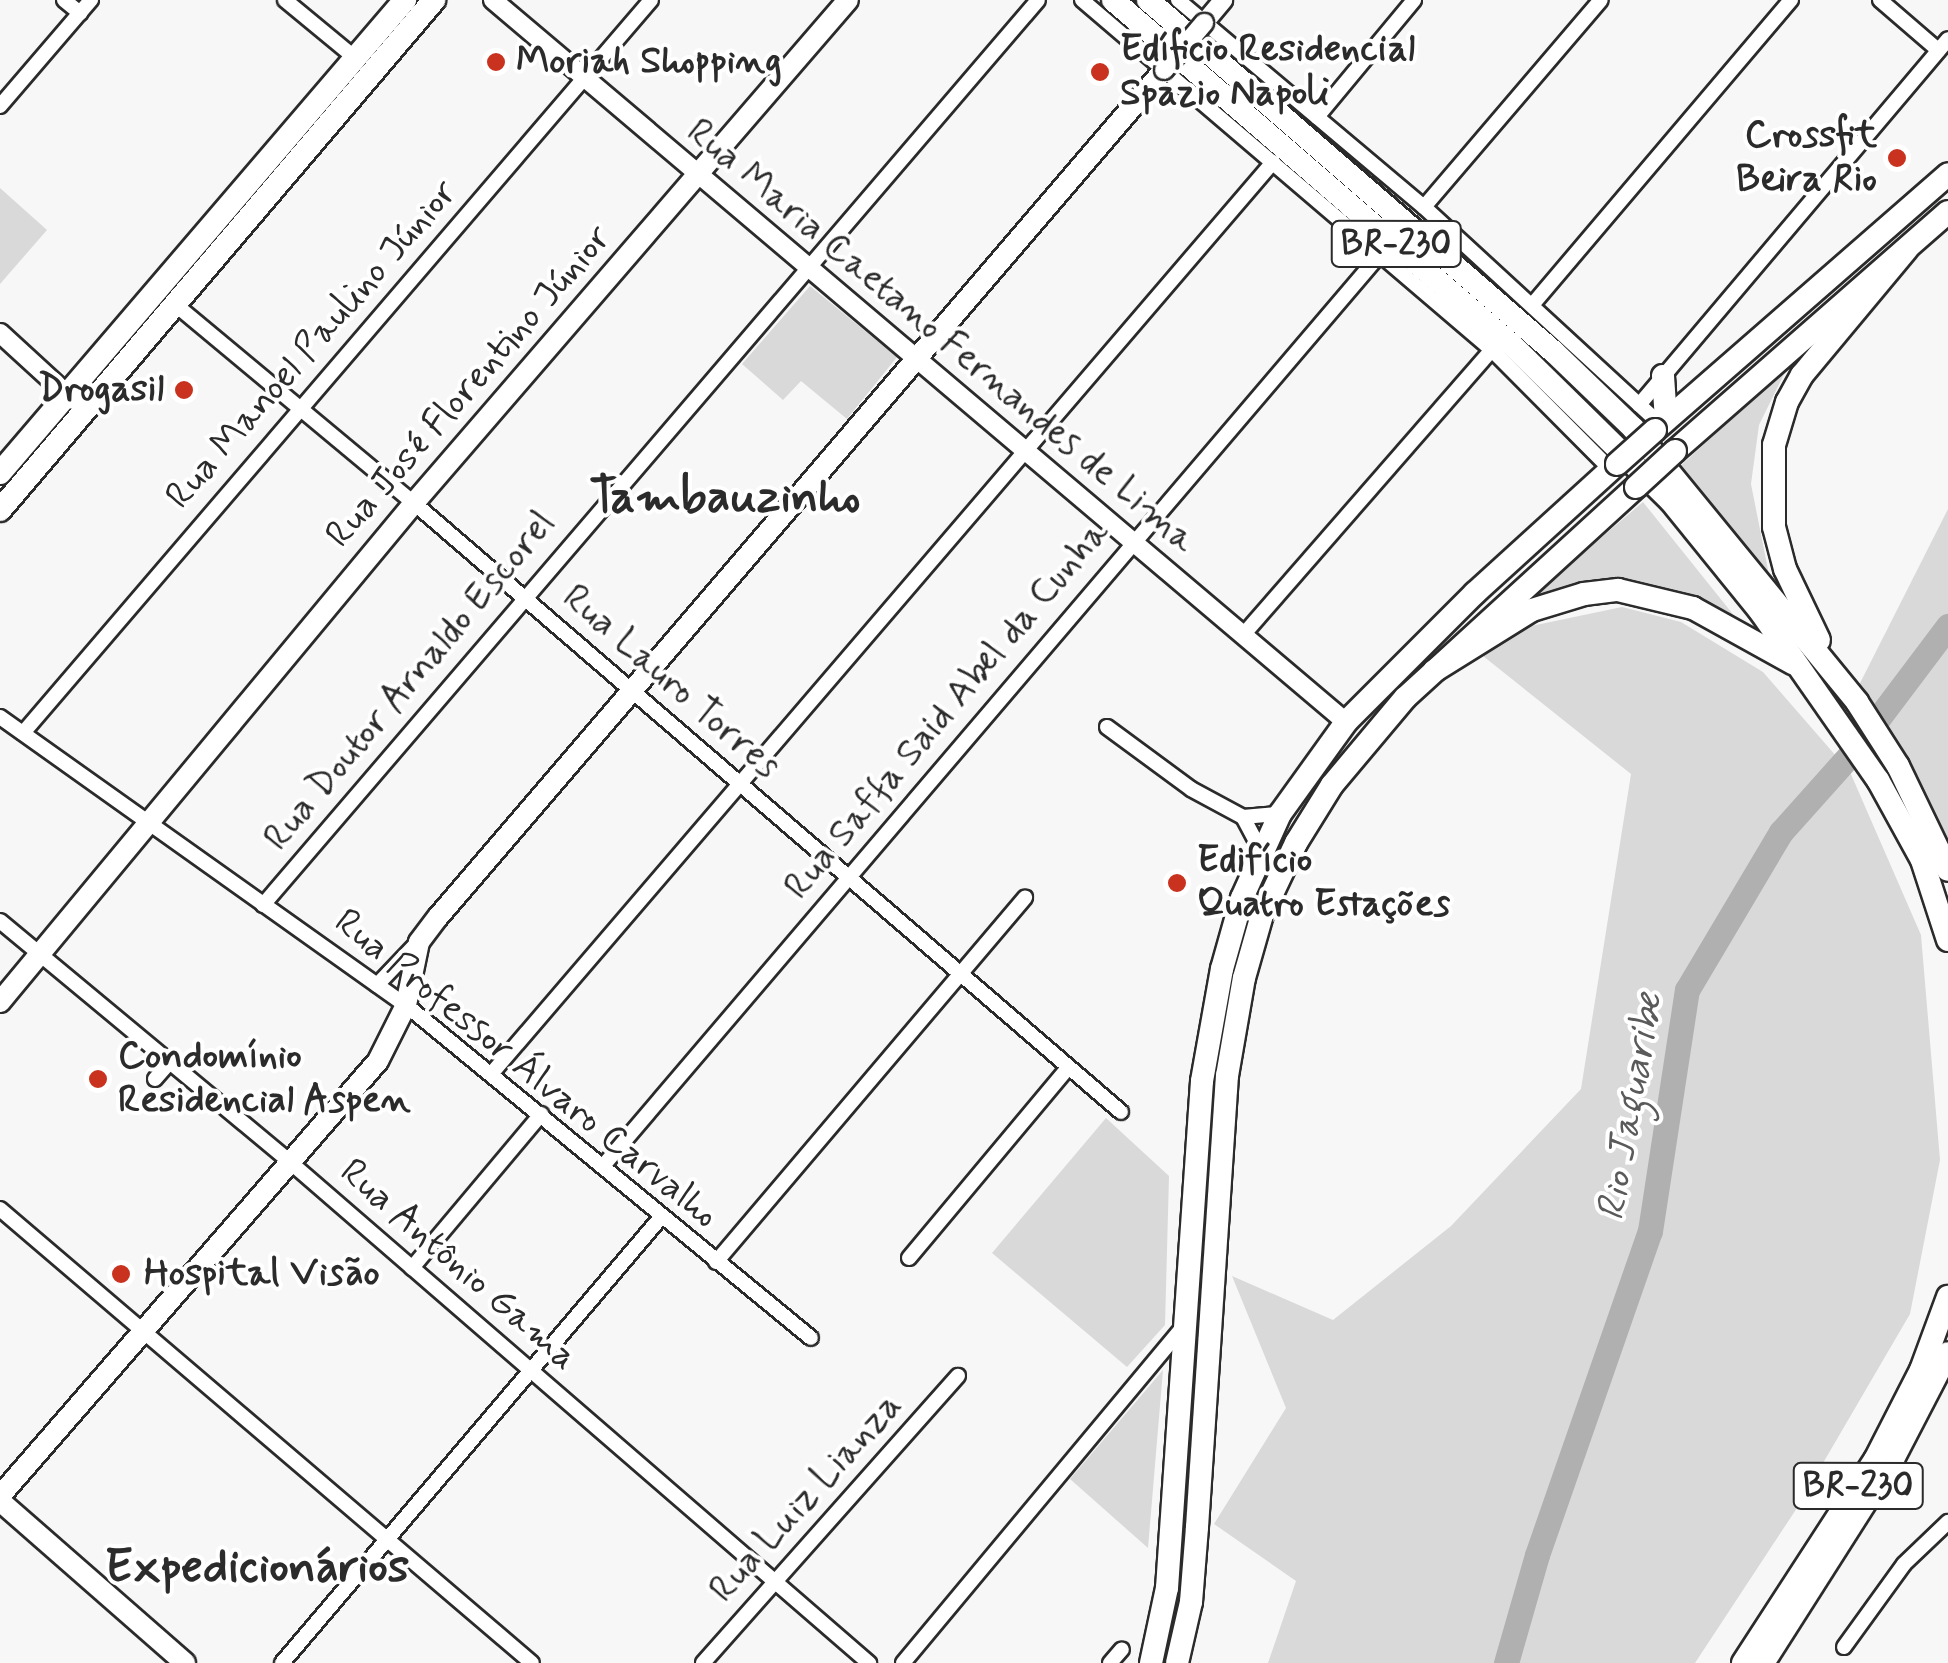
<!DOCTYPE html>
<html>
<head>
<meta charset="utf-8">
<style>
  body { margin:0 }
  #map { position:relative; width:1948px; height:1663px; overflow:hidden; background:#f7f7f7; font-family:Mynerve,sans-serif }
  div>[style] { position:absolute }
  .green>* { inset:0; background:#d9d9d9 }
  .river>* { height:25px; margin:-12.5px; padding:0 12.5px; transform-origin:12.5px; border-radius:12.5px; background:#b0b0b0 }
  .roads { filter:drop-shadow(2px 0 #2b2b2b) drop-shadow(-2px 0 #2b2b2b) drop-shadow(0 2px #2b2b2b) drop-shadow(0 -2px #2b2b2b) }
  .minor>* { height:14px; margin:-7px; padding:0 7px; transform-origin:7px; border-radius:7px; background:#fff }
  .tertiary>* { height:18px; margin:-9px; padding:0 9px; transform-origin:9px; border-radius:9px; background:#fff }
  .secondary>* { height:20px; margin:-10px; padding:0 10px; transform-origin:10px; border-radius:10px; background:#fff }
  .primary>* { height:22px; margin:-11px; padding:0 11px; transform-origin:11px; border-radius:11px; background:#fff }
  .trunk>* { height:22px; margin:-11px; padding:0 11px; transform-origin:11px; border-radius:11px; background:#fff }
  .bridges { filter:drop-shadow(2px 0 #2b2b2b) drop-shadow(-2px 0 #2b2b2b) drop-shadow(0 2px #2b2b2b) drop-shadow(0 -2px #2b2b2b) }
  .tertiary-bridge>* { height:18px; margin:-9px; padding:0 9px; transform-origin:9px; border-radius:9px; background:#fff }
  .primary-bridge>* { height:22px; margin:-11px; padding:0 11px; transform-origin:11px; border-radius:11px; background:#fff }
  .dots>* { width:28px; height:28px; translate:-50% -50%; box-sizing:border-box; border:5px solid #fff; border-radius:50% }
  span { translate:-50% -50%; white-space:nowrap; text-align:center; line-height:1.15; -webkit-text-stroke:8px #fff; paint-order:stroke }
  .shield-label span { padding:2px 8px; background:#fff; border:2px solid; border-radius:8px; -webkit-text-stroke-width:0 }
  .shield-label { font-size:35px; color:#2b2b2b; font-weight:700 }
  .poi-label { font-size:38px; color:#2b2b2b; font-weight:700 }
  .left { translate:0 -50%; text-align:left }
  .right { translate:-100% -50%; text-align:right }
  .street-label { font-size:38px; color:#2b2b2b }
  .water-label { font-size:40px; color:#5a5a5a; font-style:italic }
  .district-label { font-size:48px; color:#2b2b2b; font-weight:700 }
</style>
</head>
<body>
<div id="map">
  <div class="green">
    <i style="clip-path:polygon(0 188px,47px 230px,0 284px)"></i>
    <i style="clip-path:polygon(810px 286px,897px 357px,847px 419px,801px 381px,783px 400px,742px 364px)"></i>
    <i style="clip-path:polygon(1788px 366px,1759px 425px,1751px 484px,1770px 580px,1674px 472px)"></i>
    <i style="clip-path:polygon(1643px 502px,1740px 623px,1631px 582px,1509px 616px)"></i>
    <i style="clip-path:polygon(1948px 509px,1948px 851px,1852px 699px)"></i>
    <i style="clip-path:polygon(1622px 607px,1681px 622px,1763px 672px,1850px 772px,1921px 935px,1940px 1160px,1910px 1314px,1795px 1511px,1695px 1663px,1268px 1663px,1296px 1581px,1214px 1524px,1286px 1408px,1232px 1276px,1333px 1320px,1451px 1226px,1581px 1089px,1631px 774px,1478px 652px,1522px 628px)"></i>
    <i style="clip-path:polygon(1106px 1118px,1169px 1176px,1165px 1325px,1127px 1367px,992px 1253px)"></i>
    <i style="clip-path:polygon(1163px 1370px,1148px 1548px,1070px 1479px)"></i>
  </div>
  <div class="river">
    <i style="left:1506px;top:1663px;width:112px;rotate:-74deg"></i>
    <i style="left:1537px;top:1555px;width:343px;rotate:-70.8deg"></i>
    <i style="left:1650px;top:1231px;width:244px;rotate:-81.3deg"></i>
    <i style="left:1687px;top:990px;width:184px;rotate:-59.3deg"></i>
    <i style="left:1781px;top:832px;width:113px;rotate:-48.2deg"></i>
    <i style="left:1856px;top:748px;width:153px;rotate:-53deg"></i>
  </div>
  <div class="roads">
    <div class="minor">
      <i style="left:64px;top:0;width:21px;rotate:39deg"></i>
      <i style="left:285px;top:0;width:91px;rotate:39.6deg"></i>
      <i style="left:1082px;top:0;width:539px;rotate:40.49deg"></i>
      <i style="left:1492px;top:350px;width:169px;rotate:45.2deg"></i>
      <i style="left:1178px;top:0;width:322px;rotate:40.1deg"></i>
      <i style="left:1424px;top:207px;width:322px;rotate:42.6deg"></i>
      <i style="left:1880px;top:0;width:77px;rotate:40.8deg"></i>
      <i style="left:0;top:106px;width:140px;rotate:-49.4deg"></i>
      <i style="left:1317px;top:117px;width:152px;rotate:-50.3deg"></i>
      <i style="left:1424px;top:207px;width:272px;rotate:-49.5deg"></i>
      <i style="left:1533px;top:304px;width:399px;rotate:-49.7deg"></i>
      <i style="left:176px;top:305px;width:310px;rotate:39.8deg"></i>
      <i style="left:414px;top:503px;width:933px;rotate:40.74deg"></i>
      <i style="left:1639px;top:405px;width:479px;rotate:-49.8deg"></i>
      <i style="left:1243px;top:635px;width:378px;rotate:-48.9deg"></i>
      <i style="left:0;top:717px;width:498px;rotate:35.4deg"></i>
      <i style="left:406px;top:1005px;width:524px;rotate:39.43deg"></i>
      <i style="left:1107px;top:727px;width:104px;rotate:36.4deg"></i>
      <i style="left:1191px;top:789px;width:59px;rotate:28.3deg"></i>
      <i style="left:1243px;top:817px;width:37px;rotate:-5deg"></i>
      <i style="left:23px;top:733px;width:965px;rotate:-49.41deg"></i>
      <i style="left:1243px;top:817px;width:38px;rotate:62deg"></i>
      <i style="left:263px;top:905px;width:1191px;rotate:-49.42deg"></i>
      <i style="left:0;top:921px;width:377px;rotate:39.7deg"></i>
      <i style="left:290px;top:1162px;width:766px;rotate:40.87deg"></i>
      <i style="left:377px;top:985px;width:59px;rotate:-46.4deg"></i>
      <i style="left:492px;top:1073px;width:1200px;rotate:-49.39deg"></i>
      <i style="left:155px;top:1079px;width:21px;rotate:-49deg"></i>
      <i style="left:603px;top:1166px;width:1200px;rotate:-49.56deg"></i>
      <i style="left:0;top:1209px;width:699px;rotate:40.48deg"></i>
      <i style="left:909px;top:1258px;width:246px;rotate:-50.1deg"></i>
      <i style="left:716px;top:1262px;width:478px;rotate:-49.7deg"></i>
      <i style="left:412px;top:1268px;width:201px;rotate:-50deg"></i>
      <i style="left:1844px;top:1647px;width:102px;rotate:-54.1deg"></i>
      <i style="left:1904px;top:1564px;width:61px;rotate:-43.7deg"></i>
      <i style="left:282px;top:1663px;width:587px;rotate:-49.63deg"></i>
      <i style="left:703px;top:1663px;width:384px;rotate:-48.4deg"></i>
      <i style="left:903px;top:1663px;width:440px;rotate:-50.2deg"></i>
      <i style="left:1110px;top:1663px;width:18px;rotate:-49deg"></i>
    </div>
    <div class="tertiary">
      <i style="left:493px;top:0;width:1118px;rotate:40.25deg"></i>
      <i style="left:1204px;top:23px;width:30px;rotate:-50deg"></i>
      <i style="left:0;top:333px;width:99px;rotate:42.5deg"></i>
    </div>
    <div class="secondary">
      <i style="left:0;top:1002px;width:648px;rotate:-50.32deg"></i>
      <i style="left:414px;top:503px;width:664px;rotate:-49.21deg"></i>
      <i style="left:0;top:1496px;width:576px;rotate:-49.01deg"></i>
      <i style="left:378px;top:1061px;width:63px;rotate:-63.4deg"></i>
      <i style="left:406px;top:1005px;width:64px;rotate:-78.3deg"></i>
      <i style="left:419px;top:942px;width:31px;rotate:-53deg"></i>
      <i style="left:438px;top:917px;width:1116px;rotate:-49.4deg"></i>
      <i style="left:0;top:1501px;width:246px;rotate:41.2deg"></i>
    </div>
    <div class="primary">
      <i style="left:1663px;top:376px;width:44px;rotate:86.1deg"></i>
      <i style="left:1655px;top:430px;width:389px;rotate:-41.1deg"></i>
      <i style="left:1675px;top:451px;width:363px;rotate:-41.2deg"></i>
      <i style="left:0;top:473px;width:623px;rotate:-49.43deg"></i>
      <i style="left:0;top:510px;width:670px;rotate:-49.6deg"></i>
      <i style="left:1151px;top:1663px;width:77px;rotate:-78deg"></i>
      <i style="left:1167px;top:1588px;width:508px;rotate:-86.05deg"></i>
      <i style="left:1202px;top:1081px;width:114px;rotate:-79.9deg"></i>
      <i style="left:1222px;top:969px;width:74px;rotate:-74.3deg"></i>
      <i style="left:1242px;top:898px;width:92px;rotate:-65.7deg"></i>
      <i style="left:1280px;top:814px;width:113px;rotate:-54.3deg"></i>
      <i style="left:1346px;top:722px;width:182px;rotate:-45deg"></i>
      <i style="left:1475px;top:593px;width:192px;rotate:-42.3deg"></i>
      <i style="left:1177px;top:1663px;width:63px;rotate:-77.1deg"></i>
      <i style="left:1191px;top:1602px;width:75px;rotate:-85.4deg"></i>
      <i style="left:1197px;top:1527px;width:452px;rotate:-86.2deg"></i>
      <i style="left:1227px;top:1076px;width:99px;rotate:-80.2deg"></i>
      <i style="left:1244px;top:978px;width:66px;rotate:-74.1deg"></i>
      <i style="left:1262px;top:915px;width:80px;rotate:-64.7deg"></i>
      <i style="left:1296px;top:843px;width:68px;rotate:-58.2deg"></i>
      <i style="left:1332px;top:785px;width:114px;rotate:-50deg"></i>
      <i style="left:1405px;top:698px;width:313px;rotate:-42.4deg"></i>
    </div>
    <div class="trunk">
      <i style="left:1113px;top:0;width:526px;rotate:40.84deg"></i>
      <i style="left:1511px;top:344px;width:223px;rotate:44.5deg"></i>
      <i style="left:1670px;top:500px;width:143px;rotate:51deg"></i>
      <i style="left:1760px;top:611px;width:206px;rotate:55.1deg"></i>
      <i style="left:1878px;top:780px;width:91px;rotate:61.2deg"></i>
      <i style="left:1922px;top:860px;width:84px;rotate:72deg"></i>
      <i style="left:1148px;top:0;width:537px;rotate:40.93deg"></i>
      <i style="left:1554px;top:352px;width:110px;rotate:43.9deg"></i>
      <i style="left:1633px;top:428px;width:354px;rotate:50.7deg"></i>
      <i style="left:1857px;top:702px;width:76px;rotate:57.4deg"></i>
      <i style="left:1898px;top:766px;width:115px;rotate:64.3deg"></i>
      <i style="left:1819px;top:640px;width:79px;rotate:-115.6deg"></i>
      <i style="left:1785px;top:569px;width:43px;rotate:-104.7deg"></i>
      <i style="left:1774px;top:527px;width:82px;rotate:-90deg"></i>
      <i style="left:1774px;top:445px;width:45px;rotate:-73.2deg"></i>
      <i style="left:1787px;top:402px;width:31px;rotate:-61deg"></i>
      <i style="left:1802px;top:375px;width:163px;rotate:-50.2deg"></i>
      <i style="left:1434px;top:671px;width:115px;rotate:-31.9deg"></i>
      <i style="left:1532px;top:610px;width:54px;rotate:-17.1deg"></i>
      <i style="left:1584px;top:594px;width:34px;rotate:-7deg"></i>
      <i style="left:1618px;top:590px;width:77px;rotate:13.5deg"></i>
      <i style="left:1693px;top:608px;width:115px;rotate:29deg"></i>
      <i style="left:1743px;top:1663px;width:242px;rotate:-57deg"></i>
      <i style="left:1875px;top:1460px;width:101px;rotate:-62.9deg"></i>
      <i style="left:1921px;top:1370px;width:78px;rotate:-69.7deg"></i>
      <i style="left:1763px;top:1663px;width:242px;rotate:-57.5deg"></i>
      <i style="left:1893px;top:1459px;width:119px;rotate:-62.6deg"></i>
    </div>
  </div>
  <div class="bridges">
    <div class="tertiary-bridge">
      <i style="left:1164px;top:70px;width:62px;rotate:-49.6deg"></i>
    </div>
    <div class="primary-bridge">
      <i style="left:1617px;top:464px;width:51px;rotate:-41.8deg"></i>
      <i style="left:1636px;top:487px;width:53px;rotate:-42.7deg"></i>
    </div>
  </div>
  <div class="dots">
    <i style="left:496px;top:62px;background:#c8321e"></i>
    <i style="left:1100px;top:72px;background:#c8321e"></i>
    <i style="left:1897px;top:158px;background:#c8321e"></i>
    <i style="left:184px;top:390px;background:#c8321e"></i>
    <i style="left:1177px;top:883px;background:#c8321e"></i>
    <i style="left:98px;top:1079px;background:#c8321e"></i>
    <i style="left:121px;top:1274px;background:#c8321e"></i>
  </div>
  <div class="shield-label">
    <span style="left:1396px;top:244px">BR-230</span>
    <span style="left:1858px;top:1486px">BR-230</span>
  </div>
  <div class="poi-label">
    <span class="left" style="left:1120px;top:72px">Edíficio Residencial<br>Spazio Napoli</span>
    <span class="left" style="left:516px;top:62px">Moriah Shopping</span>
    <span class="right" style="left:1877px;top:158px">Crossfit<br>Beira Rio</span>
    <span class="right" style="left:164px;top:390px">Drogasil</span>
    <span class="left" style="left:1197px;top:883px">Edifício<br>Quatro Estações</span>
    <span class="left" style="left:118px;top:1079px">Condomínio<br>Residencial Aspen</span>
    <span class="left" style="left:144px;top:1274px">Hospital Visão</span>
  </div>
  <div class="street-label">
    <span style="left:941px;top:336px;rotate:40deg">Rua Maria Caetano Fernandes de Lima</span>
    <span style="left:312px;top:345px;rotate:-49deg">Rua Manoel Paulino Júnior</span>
    <span style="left:469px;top:387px;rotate:-49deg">Rua José Florentino Júnior</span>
    <span style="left:410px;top:681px;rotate:-50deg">Rua Doutor Arnaldo Escorel</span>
    <span style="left:671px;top:682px;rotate:41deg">Rua Lauro Torres</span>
    <span style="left:947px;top:710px;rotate:-50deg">Rua Saffa Said Abel da Cunha</span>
    <span style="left:526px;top:1069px;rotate:39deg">Rua Professor Álvaro Carvalho</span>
    <span style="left:458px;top:1265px;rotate:41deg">Rua Antônio Gama</span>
    <span style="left:806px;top:1498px;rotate:-48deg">Rua Luiz Lianza</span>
  </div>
  <div class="water-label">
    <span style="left:1631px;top:1107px;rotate:-80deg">Rio Jaguaribe</span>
  </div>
  <div class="district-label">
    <span style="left:725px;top:498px">Tambauzinho</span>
    <span style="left:257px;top:1568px">Expedicionários</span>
  </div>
</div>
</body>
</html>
